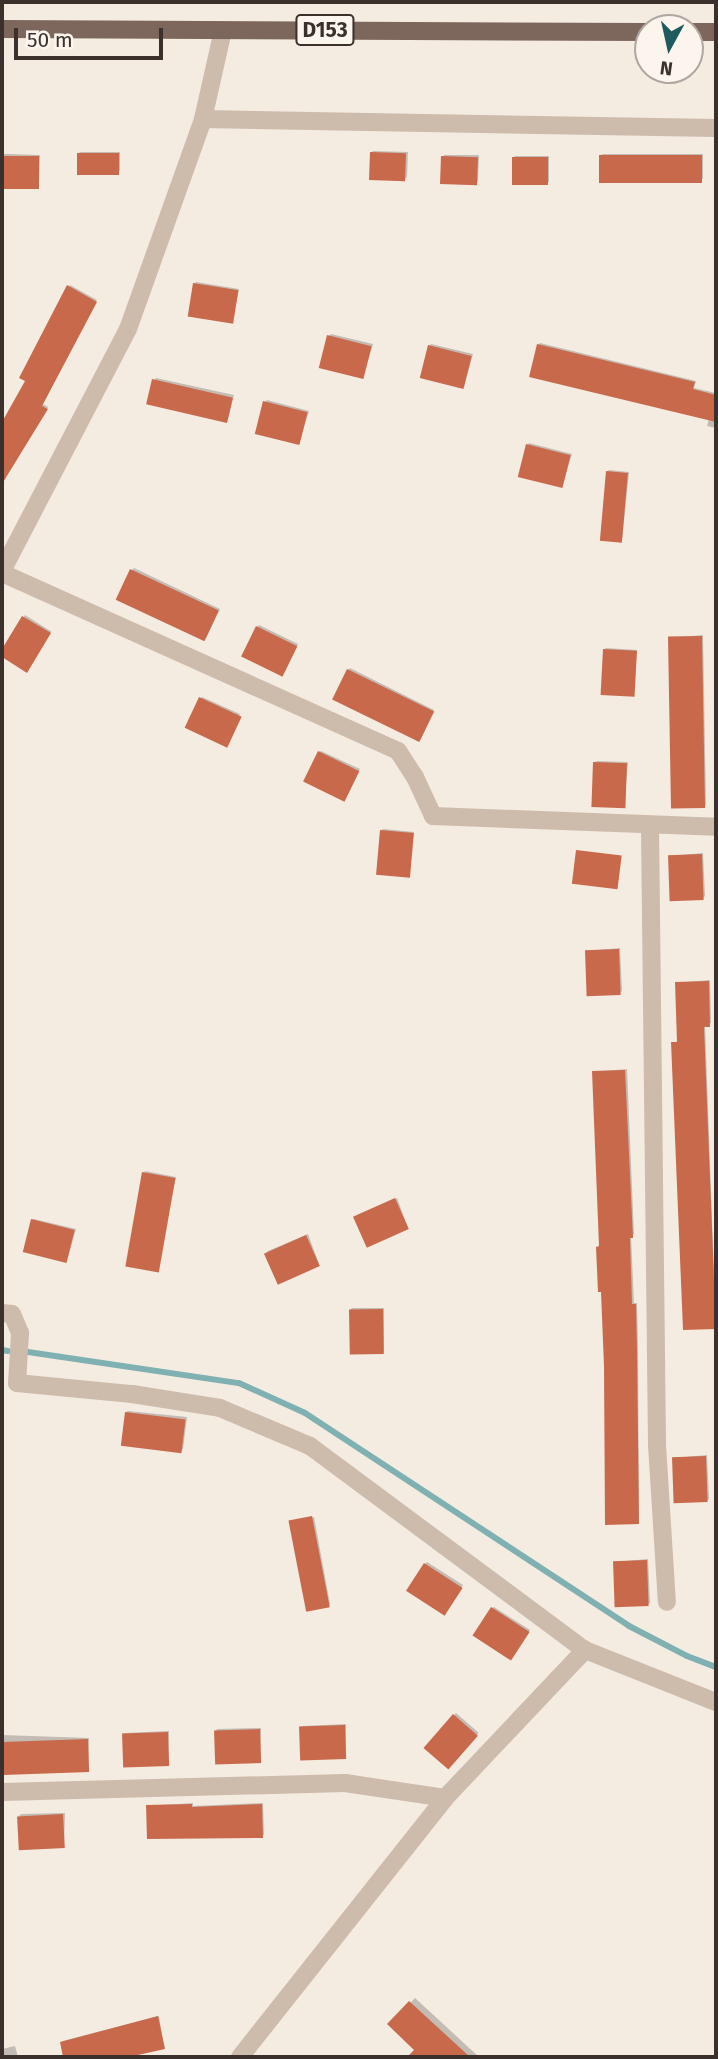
<!DOCTYPE html>
<html>
<head>
<meta charset="utf-8">
<style>
  body { margin:0 }
  #map { position:relative; width:718px; height:2059px; overflow:hidden; background:#f4ebe1; font-family:"Fira Sans",sans-serif }
  div>[style] { position:absolute }
  .shadow>* { inset:0; background:#0003; transform-origin:0 0 }
  .stream>* { height:6px; margin:-3px; padding:0 3px; transform-origin:3px; border-radius:3px; background:#7fb0b2 }
  .building>* { inset:0; background:#c8694b; transform-origin:0 0 }
  .minor>* { height:18px; margin:-9px; padding:0 9px; transform-origin:9px; border-radius:9px; background:#cdbbac }
  .major>* { height:18px; margin:-9px; padding:0 9px; transform-origin:9px; border-radius:9px; background:#7d675c }
  span { translate:-50% -50%; white-space:nowrap; text-align:center; line-height:1.15; -webkit-text-stroke:5px #fbf5ee; paint-order:stroke }
  .shield-label span { padding:2px 5px; background:#fbf5ee; border:2px solid; border-radius:5px; -webkit-text-stroke-width:0 }
  .shield-label { font-size:21px; color:#3b302b; font-weight:700 }
  .frame { position:absolute; inset:0; border:4px solid #3b302b; pointer-events:none }
  .north { position:absolute; left:634px; top:14px; width:70px; height:70px; box-sizing:border-box; background:#fbf5ee; border:2px solid #aea6a0; border-radius:50%; rotate:188deg; font-size:19px; font-weight:700; line-height:28px; text-align:center; color:#3b302b }
  .north::after { content:''; display:block; margin:auto; width:24px; height:32px; background:#1f5a5e; clip-path:polygon(50% 0,100% 100%,50% 72%,0 100%) }
  .scale { position:absolute; left:14px; top:28px; width:149px; height:32px; box-sizing:border-box; border:4px solid #3b302b; border-top:0; padding-left:9px; font-size:21px; line-height:24px; white-space:nowrap; color:#3b302b; -webkit-text-stroke:5px #fbf5ee; paint-order:stroke }
</style>
</head>
<body>
<div id="map">
  <div class="shadow">
    <i style="clip-path:polygon(373px 151px,408px 152px,407px 177px,405px 179px,371px 153px)"></i>
    <i style="clip-path:polygon(80px 152px,120px 152px,120px 171px,78px 154px)"></i>
    <i style="clip-path:polygon(603px 154px,703px 154px,703px 179px,601px 155px)"></i>
    <i style="left:40px;top:155px;width:32px;height:38px;rotate:92deg"></i>
    <i style="clip-path:polygon(444px 155px,479px 155px,478px 181px,477px 183px,443px 157px)"></i>
    <i style="clip-path:polygon(515px 156px,549px 156px,549px 182px,547px 183px,513px 158px)"></i>
    <i style="clip-path:polygon(196px 282px,239px 289px,232px 322px,194px 284px)"></i>
    <i style="clip-path:polygon(70px 285px,97px 300px,43px 404px,48px 407px,2px 483px,2px 426px,27px 380px)"></i>
    <i style="clip-path:polygon(331px 334px,373px 344px,363px 377px,329px 336px)"></i>
    <i style="clip-path:polygon(540px 343px,696px 381px,694px 388px,716px 393px,716px 428px,707px 426px,709px 419px,538px 345px)"></i>
    <i style="clip-path:polygon(431px 344px,473px 354px,464px 387px,429px 346px)"></i>
    <i style="clip-path:polygon(156px 378px,234px 395px,228px 419px,154px 380px)"></i>
    <i style="clip-path:polygon(267px 400px,309px 411px,299px 443px,265px 402px)"></i>
    <i style="clip-path:polygon(529px 443px,572px 454px,562px 486px,528px 445px)"></i>
    <i style="clip-path:polygon(609px 470px,629px 472px,622px 541px,607px 472px)"></i>
    <i style="clip-path:polygon(134px 568px,220px 609px,206px 638px,132px 570px)"></i>
    <i style="left:25px;top:615px;width:31px;height:46px;rotate:32deg"></i>
    <i style="clip-path:polygon(259px 625px,298px 644px,284px 673px,257px 627px)"></i>
    <i style="clip-path:polygon(703px 635px,706px 805px,705px 806px,669px 638px)"></i>
    <i style="clip-path:polygon(606px 648px,637px 650px,633px 695px,604px 650px)"></i>
    <i style="clip-path:polygon(350px 668px,434px 710px,421px 739px,348px 670px)"></i>
    <i style="clip-path:polygon(202px 697px,240px 714px,225px 745px,201px 698px)"></i>
    <i style="clip-path:polygon(321px 751px,360px 769px,346px 798px,319px 752px)"></i>
    <i style="clip-path:polygon(597px 761px,628px 762px,624px 807px,595px 762px)"></i>
    <i style="clip-path:polygon(383px 829px,414px 832px,408px 877px,381px 831px)"></i>
    <i style="clip-path:polygon(703px 853px,705px 896px,703px 898px,670px 856px)"></i>
    <i style="clip-path:polygon(620px 948px,622px 991px,620px 993px,587px 951px)"></i>
    <i style="clip-path:polygon(710px 980px,711px 1023px,705px 1025px,716px 1327px,685px 1328px,672px 1043px,678px 1041px,676px 983px)"></i>
    <i style="clip-path:polygon(627px 1069px,634px 1234px,631px 1236px,634px 1303px,637px 1303px,638px 1347px,639px 1522px,603px 1290px,593px 1072px)"></i>
    <i style="clip-path:polygon(145px 1171px,176px 1177px,156px 1271px,144px 1173px)"></i>
    <i style="clip-path:polygon(397px 1198px,408px 1228px,357px 1215px)"></i>
    <i style="clip-path:polygon(34px 1219px,76px 1229px,67px 1261px,32px 1220px)"></i>
    <i style="clip-path:polygon(308px 1234px,319px 1264px,266px 1253px,268px 1251px)"></i>
    <i style="clip-path:polygon(352px 1308px,384px 1308px,384px 1353px,350px 1310px)"></i>
    <i style="clip-path:polygon(128px 1411px,187px 1417px,183px 1449px,181px 1451px,126px 1412px)"></i>
    <i style="clip-path:polygon(707px 1455px,709px 1499px,707px 1501px,674px 1458px)"></i>
    <i style="clip-path:polygon(314px 1517px,330px 1604px,328px 1606px,290px 1521px)"></i>
    <i style="clip-path:polygon(648px 1559px,650px 1603px,648px 1604px,615px 1562px)"></i>
    <i style="clip-path:polygon(427px 1562px,463px 1585px,446px 1612px,425px 1564px)"></i>
    <i style="clip-path:polygon(494px 1607px,530px 1630px,513px 1657px,492px 1608px)"></i>
    <i style="left:456px;top:1713px;width:30px;height:47px;rotate:41deg"></i>
    <i style="clip-path:polygon(346px 1724px,346px 1758px,301px 1728px,303px 1726px)"></i>
    <i style="clip-path:polygon(261px 1728px,260px 1761px,216px 1731px,217px 1729px)"></i>
    <i style="clip-path:polygon(169px 1731px,168px 1764px,123px 1734px,125px 1733px)"></i>
    <i style="left:89px;top:1738px;width:33px;height:87px;rotate:92deg"></i>
    <i style="clip-path:polygon(193px 1803px,193px 1806px,263px 1803px,264px 1835px,148px 1806px)"></i>
    <i style="clip-path:polygon(65px 1813px,64px 1846px,19px 1816px,21px 1814px)"></i>
    <i style="clip-path:polygon(415px 1998px,479px 2057px,410px 2057px,417px 2050px,390px 2024px)"></i>
    <i style="clip-path:polygon(159px 2016px,164px 2048px,120px 2057px,65px 2057px,63px 2041px)"></i>
    <i style="clip-path:polygon(15px 2046px,18px 2057px,2px 2057px,2px 2049px)"></i>
  </div>
  <div class="stream">
    <i style="left:2px;top:1350px;width:6px;rotate:9deg"></i>
    <i style="left:28px;top:1352px;width:213px;rotate:8.4deg"></i>
    <i style="left:239px;top:1383px;width:72px;rotate:24.4deg"></i>
    <i style="left:305px;top:1413px;width:388px;rotate:33.3deg"></i>
    <i style="left:629px;top:1626px;width:65px;rotate:27.3deg"></i>
    <i style="left:687px;top:1656px;width:31px;rotate:21deg"></i>
  </div>
  <div class="building">
    <i style="left:370px;top:152px;width:36px;height:28px;rotate:2deg"></i>
    <i style="left:77px;top:153px;width:42px;height:22px"></i>
    <i style="left:599px;top:155px;width:103px;height:28px"></i>
    <i style="left:39px;top:156px;width:33px;height:37px;rotate:90deg"></i>
    <i style="left:441px;top:156px;width:37px;height:28px;rotate:2deg"></i>
    <i style="left:512px;top:157px;width:36px;height:28px"></i>
    <i style="left:193px;top:283px;width:46px;height:34px;rotate:9deg"></i>
    <i style="clip-path:polygon(67px 285px,97px 302px,42px 406px,48px 409px,2px 484px,2px 422px,25px 381px,19px 378px)"></i>
    <i style="left:327px;top:335px;width:46px;height:34px;rotate:14deg"></i>
    <i style="clip-path:polygon(537px 344px,695px 382px,693px 389px,716px 395px,716px 422px,529px 377px)"></i>
    <i style="left:428px;top:345px;width:45px;height:34px;rotate:14deg"></i>
    <i style="left:152px;top:379px;width:83px;height:26px;rotate:13deg"></i>
    <i style="left:263px;top:401px;width:46px;height:34px;rotate:14deg"></i>
    <i style="left:526px;top:444px;width:46px;height:34px;rotate:14deg"></i>
    <i style="left:606px;top:471px;width:22px;height:70px;rotate:5deg"></i>
    <i style="left:130px;top:569px;width:98px;height:34px;rotate:25deg"></i>
    <i style="clip-path:polygon(22px 616px,51px 633px,27px 673px,2px 657px,2px 649px)"></i>
    <i style="left:256px;top:626px;width:46px;height:34px;rotate:26deg"></i>
    <i style="left:702px;top:636px;width:172px;height:34px;rotate:89deg"></i>
    <i style="left:603px;top:649px;width:34px;height:46px;rotate:3deg"></i>
    <i style="left:347px;top:669px;width:97px;height:34px;rotate:26deg"></i>
    <i style="left:199px;top:697px;width:47px;height:34px;rotate:25deg"></i>
    <i style="left:318px;top:751px;width:46px;height:34px;rotate:26deg"></i>
    <i style="left:593px;top:762px;width:34px;height:45px;rotate:2deg"></i>
    <i style="left:380px;top:830px;width:34px;height:45px;rotate:5deg"></i>
    <i style="left:576px;top:850px;width:46px;height:34px;rotate:7deg"></i>
    <i style="left:702px;top:854px;width:46px;height:34px;rotate:88deg"></i>
    <i style="left:619px;top:949px;width:46px;height:34px;rotate:88deg"></i>
    <i style="clip-path:polygon(709px 981px,710px 1027px,704px 1027px,716px 1329px,683px 1330px,671px 1042px,677px 1042px,675px 982px)"></i>
    <i style="clip-path:polygon(625px 1070px,633px 1238px,630px 1238px,632px 1304px,636px 1304px,637px 1350px,639px 1524px,605px 1525px,604px 1366px,601px 1292px,598px 1292px,596px 1247px,599px 1246px,592px 1071px)"></i>
    <i style="left:142px;top:1172px;width:34px;height:96px;rotate:10deg"></i>
    <i style="left:395px;top:1198px;width:34px;height:46px;rotate:66deg"></i>
    <i style="left:31px;top:1219px;width:45px;height:34px;rotate:14deg"></i>
    <i style="left:306px;top:1235px;width:34px;height:46px;rotate:66deg"></i>
    <i style="left:383px;top:1309px;width:45px;height:34px;rotate:89deg"></i>
    <i style="left:125px;top:1412px;width:61px;height:34px;rotate:7deg"></i>
    <i style="left:706px;top:1456px;width:46px;height:34px;rotate:88deg"></i>
    <i style="left:312px;top:1516px;width:93px;height:24px;rotate:79deg"></i>
    <i style="left:647px;top:1560px;width:46px;height:34px;rotate:88deg"></i>
    <i style="left:424px;top:1563px;width:46px;height:33px;rotate:33deg"></i>
    <i style="left:491px;top:1607px;width:46px;height:34px;rotate:33deg"></i>
    <i style="left:453px;top:1714px;width:33px;height:45px;rotate:41deg"></i>
    <i style="left:345px;top:1725px;width:34px;height:46px;rotate:88deg"></i>
    <i style="left:260px;top:1729px;width:34px;height:46px;rotate:88deg"></i>
    <i style="left:168px;top:1732px;width:34px;height:46px;rotate:88deg"></i>
    <i style="left:88px;top:1739px;width:33px;height:86px;rotate:88deg"></i>
    <i style="clip-path:polygon(192px 1804px,192px 1807px,262px 1804px,263px 1838px,147px 1839px,146px 1805px)"></i>
    <i style="left:63px;top:1814px;width:34px;height:46px;rotate:87deg"></i>
    <i style="clip-path:polygon(409px 2001px,470px 2057px,407px 2057px,414px 2050px,387px 2024px)"></i>
    <i style="clip-path:polygon(158px 2016px,165px 2049px,129px 2057px,63px 2057px,60px 2042px)"></i>
  </div>
  <div class="minor">
    <i style="left:203px;top:119px;width:513px;rotate:1.01deg"></i>
    <i style="left:2px;top:571px;width:273px;rotate:-62.5deg"></i>
    <i style="left:128px;top:329px;width:223px;rotate:-70.3deg"></i>
    <i style="left:203px;top:119px;width:91px;rotate:-77.3deg"></i>
    <i style="left:2px;top:573px;width:434px;rotate:24.2deg"></i>
    <i style="left:398px;top:751px;width:31px;rotate:57deg"></i>
    <i style="left:415px;top:777px;width:43px;rotate:65.2deg"></i>
    <i style="left:433px;top:816px;width:283px;rotate:2.2deg"></i>
    <i style="left:650px;top:827px;width:618px;rotate:89.35deg"></i>
    <i style="left:657px;top:1445px;width:157px;rotate:86.4deg"></i>
    <i style="left:2px;top:1313px;width:10px;rotate:6deg"></i>
    <i style="left:12px;top:1314px;width:21px;rotate:67deg"></i>
    <i style="left:20px;top:1333px;width:50px;rotate:93.4deg"></i>
    <i style="left:17px;top:1383px;width:116px;rotate:5.5deg"></i>
    <i style="left:132px;top:1394px;width:89px;rotate:9deg"></i>
    <i style="left:220px;top:1408px;width:98px;rotate:22.9deg"></i>
    <i style="left:310px;top:1446px;width:342px;rotate:36.6deg"></i>
    <i style="left:585px;top:1650px;width:141px;rotate:21.7deg"></i>
    <i style="left:2px;top:1792px;width:343px;rotate:-1.5deg"></i>
    <i style="left:345px;top:1783px;width:101px;rotate:8.5deg"></i>
    <i style="left:240px;top:2057px;width:330px;rotate:-51.6deg"></i>
    <i style="left:445px;top:1798px;width:204px;rotate:-46.6deg"></i>
  </div>
  <div class="major">
    <i style="left:2px;top:29px;width:646px;rotate:0.27deg"></i>
    <i style="left:690px;top:32px;width:26px"></i>
  </div>
  <div class="shield-label">
    <span style="left:325px;top:30px">D153</span>
  </div>
  <div class="frame"></div>
  <div class="north">N</div>
  <div class="scale">50 m</div>
</div>
</body>
</html>
